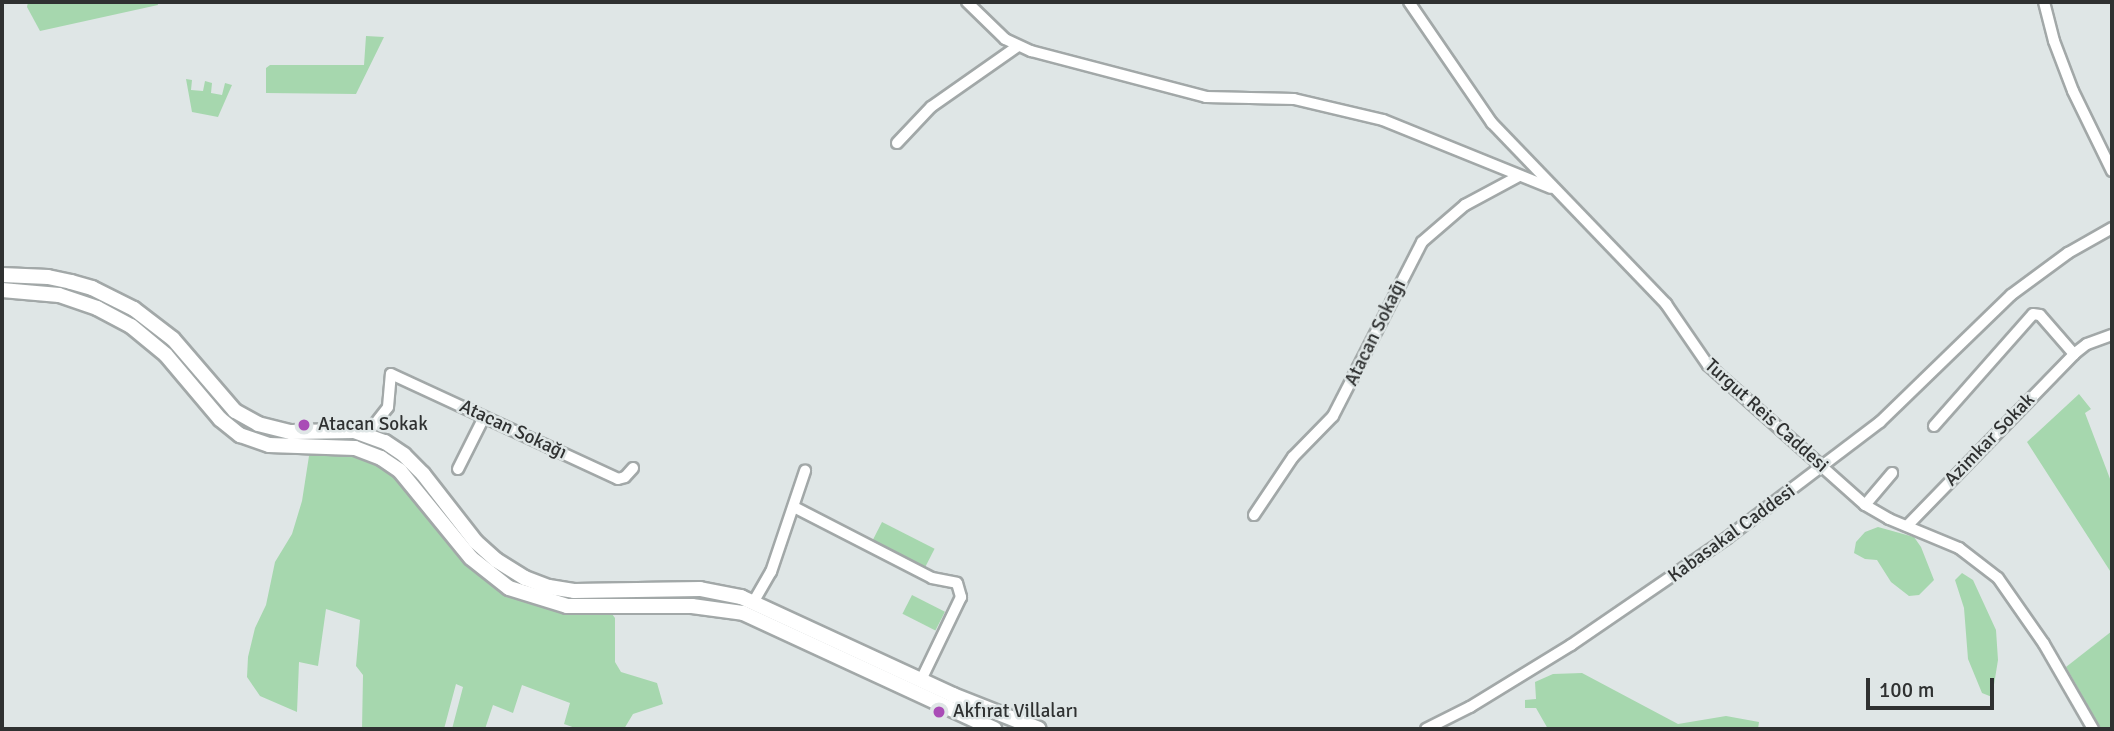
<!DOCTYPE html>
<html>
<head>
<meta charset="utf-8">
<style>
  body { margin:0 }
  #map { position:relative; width:2114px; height:731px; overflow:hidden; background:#dfe6e6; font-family:Signika,sans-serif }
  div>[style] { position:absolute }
  .green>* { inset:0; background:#a6d7ae; transform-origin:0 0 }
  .roads { filter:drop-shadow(2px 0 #a2a8a8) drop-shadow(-2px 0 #a2a8a8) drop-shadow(0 2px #a2a8a8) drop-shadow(0 -2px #a2a8a8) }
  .minor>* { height:10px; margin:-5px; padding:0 5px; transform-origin:5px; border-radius:5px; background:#fff }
  .major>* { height:14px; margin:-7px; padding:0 7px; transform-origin:7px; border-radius:7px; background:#fff }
  .dots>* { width:19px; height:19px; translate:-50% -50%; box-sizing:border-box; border:4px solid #dfe6e6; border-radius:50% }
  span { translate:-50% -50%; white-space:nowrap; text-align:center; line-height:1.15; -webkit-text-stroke:5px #dfe6e6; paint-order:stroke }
  .street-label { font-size:19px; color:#2f3131 }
  .poi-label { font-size:19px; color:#2f3131 }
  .left { translate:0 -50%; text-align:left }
  .frame { position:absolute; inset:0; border:4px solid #2f3131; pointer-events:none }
  .scale { position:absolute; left:1866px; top:678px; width:128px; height:32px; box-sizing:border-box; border:4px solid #2f3131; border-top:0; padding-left:9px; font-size:21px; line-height:24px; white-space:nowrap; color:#2f3131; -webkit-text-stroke:5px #dfe6e6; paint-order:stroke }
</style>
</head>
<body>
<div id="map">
  <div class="green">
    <i style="clip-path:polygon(28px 2px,157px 2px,158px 5px,40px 31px,27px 7px)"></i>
    <i style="clip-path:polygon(366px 36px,384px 37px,356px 94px,266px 93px,266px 68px,270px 65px,364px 65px)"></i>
    <i style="clip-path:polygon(186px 79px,192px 80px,191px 90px,203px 91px,205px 81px,212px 83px,211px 93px,222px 95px,225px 83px,232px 85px,218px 117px,192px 112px)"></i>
    <i style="clip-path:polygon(2px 279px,42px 281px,91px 294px,128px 311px,169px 343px,234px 416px,370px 441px,404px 461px,468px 542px,528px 584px,691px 594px,734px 600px,753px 611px,700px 599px,563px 600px,522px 587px,473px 553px,389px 455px,350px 440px,281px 442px,260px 436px,224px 414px,166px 346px,128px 317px,81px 295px,42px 286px,2px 284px)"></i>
    <i style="clip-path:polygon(2079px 394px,2091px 409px,2085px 413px,2112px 484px,2112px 574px,2027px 442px)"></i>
    <i style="clip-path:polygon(313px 452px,361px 454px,395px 474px,452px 550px,466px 565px,495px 586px,553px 611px,612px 614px,615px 618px,615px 662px,621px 672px,657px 683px,663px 704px,633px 714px,624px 729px,578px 729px,564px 724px,570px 703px,522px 685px,513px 713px,493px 705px,485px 729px,452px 729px,463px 687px,456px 684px,444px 729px,362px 729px,363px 675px,356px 666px,360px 620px,326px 609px,318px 666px,299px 662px,297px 712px,260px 696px,247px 677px,248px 657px,255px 628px,266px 605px,275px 562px,292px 534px,302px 501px,309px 456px)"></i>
    <i style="left:882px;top:522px;width:59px;height:25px;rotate:27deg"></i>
    <i style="clip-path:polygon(1878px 527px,1914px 537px,1921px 547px,1934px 580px,1919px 595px,1909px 596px,1891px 582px,1877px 560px,1865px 559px,1854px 553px,1856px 542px,1865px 532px)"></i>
    <i style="clip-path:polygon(1962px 573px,1973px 580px,1996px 630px,1998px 660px,1992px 697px,1982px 693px,1968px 659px,1964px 608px,1955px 580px)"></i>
    <i style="left:912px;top:595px;width:37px;height:21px;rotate:27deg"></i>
    <i style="clip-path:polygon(2112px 631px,2112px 729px,2101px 729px,2066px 667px)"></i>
    <i style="clip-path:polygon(1582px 673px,1678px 724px,1726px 716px,1759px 722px,1758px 729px,1548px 729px,1536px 708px,1525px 708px,1525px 700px,1536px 699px,1535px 682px,1553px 674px)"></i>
  </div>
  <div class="roads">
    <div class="minor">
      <i style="left:967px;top:2px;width:53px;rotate:44.2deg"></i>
      <i style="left:1005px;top:39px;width:29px;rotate:25deg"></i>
      <i style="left:1031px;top:51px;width:181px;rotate:14.7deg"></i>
      <i style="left:1206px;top:97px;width:88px;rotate:1.3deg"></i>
      <i style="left:1294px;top:99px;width:91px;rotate:13.3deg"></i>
      <i style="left:1383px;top:120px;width:181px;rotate:22deg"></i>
      <i style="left:1409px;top:2px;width:147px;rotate:55.6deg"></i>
      <i style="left:1492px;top:123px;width:251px;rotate:46.1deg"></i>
      <i style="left:1666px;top:304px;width:74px;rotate:55.5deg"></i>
      <i style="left:1708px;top:365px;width:210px;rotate:41.7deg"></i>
      <i style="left:1865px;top:505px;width:28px;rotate:30deg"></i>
      <i style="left:1889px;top:519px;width:76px;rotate:22.5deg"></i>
      <i style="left:1959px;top:548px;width:49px;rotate:37.6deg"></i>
      <i style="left:1998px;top:578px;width:80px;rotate:55.1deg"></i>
      <i style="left:2044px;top:644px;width:98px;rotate:60deg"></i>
      <i style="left:2044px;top:2px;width:40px;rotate:75.6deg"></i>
      <i style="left:2054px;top:41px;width:53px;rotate:69.2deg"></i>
      <i style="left:2073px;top:91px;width:89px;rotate:64deg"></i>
      <i style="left:897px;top:143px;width:50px;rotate:-46.6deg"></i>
      <i style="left:931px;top:107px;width:106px;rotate:-35deg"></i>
      <i style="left:1934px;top:426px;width:149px;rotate:-48.5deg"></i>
      <i style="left:2033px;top:314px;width:7px;rotate:8deg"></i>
      <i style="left:2040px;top:315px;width:52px;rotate:48.9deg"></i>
      <i style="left:367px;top:434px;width:34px;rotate:-52deg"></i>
      <i style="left:388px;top:407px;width:33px;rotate:-85deg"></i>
      <i style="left:391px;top:374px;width:250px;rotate:24.8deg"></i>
      <i style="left:618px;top:479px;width:7px;rotate:-16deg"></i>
      <i style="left:625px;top:477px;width:12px;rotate:-48deg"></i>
      <i style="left:458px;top:469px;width:58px;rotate:-63.4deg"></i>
      <i style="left:1865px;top:505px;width:42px;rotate:-49.8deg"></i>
      <i style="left:794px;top:507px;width:155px;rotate:27.2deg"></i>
      <i style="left:932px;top:578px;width:25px;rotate:11deg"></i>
      <i style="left:957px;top:583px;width:15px;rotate:74deg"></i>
      <i style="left:961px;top:597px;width:92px;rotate:115.7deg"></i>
      <i style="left:1254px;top:515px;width:70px;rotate:-56.1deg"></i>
      <i style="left:1293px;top:457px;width:57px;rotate:-45.7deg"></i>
      <i style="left:1333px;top:416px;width:195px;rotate:-62.9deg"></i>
      <i style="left:1422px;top:242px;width:57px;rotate:-40.7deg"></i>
      <i style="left:1465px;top:205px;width:61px;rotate:-28.2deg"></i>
      <i style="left:1907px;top:526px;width:240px;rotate:-45.8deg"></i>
      <i style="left:2074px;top:354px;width:16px;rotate:-38deg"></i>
      <i style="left:2087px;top:344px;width:27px;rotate:-20deg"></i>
      <i style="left:754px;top:601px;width:34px;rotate:-60deg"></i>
      <i style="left:771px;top:572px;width:107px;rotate:-71.4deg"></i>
      <i style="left:1426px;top:729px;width:49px;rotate:-26.6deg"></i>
      <i style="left:1470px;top:707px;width:119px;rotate:-31.5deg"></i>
      <i style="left:1571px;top:645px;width:189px;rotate:-34.4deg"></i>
      <i style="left:1727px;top:538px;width:192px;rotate:-37.2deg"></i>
      <i style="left:1880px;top:422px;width:182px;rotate:-44.1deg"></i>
      <i style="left:2011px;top:295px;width:71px;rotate:-36.4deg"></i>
      <i style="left:2068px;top:253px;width:51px;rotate:-29.6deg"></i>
    </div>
    <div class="major">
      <i style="left:2px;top:275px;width:46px;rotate:2.5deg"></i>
      <i style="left:48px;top:277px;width:24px;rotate:12deg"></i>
      <i style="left:71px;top:282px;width:22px;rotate:16deg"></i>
      <i style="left:92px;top:288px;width:47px;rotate:26.6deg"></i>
      <i style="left:134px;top:309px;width:49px;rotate:37.6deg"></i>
      <i style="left:173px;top:339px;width:95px;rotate:49.3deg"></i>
      <i style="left:235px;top:411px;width:26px;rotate:29deg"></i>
      <i style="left:258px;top:424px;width:34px;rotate:14deg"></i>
      <i style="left:291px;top:432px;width:63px;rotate:-0.9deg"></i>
      <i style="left:354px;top:431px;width:33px;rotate:20deg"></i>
      <i style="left:385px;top:442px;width:23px;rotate:34deg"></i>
      <i style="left:404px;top:455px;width:27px;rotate:45deg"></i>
      <i style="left:423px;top:474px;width:86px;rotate:52.1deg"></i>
      <i style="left:476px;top:542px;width:27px;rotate:42deg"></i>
      <i style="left:496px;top:560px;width:34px;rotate:32deg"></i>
      <i style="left:525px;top:578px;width:26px;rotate:21deg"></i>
      <i style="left:549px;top:587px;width:25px;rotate:9deg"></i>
      <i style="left:574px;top:591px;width:126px;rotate:-0.9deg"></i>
      <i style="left:700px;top:589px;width:42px;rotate:11deg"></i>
      <i style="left:741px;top:597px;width:234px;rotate:24.8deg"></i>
      <i style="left:953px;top:695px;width:92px;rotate:21.6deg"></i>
      <i style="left:2px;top:290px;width:57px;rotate:5deg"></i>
      <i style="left:59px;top:295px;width:40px;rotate:18.9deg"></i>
      <i style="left:97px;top:308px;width:38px;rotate:28deg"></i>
      <i style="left:131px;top:326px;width:45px;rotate:39.6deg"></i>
      <i style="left:166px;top:355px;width:84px;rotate:49.8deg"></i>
      <i style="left:220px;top:419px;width:26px;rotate:39deg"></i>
      <i style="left:240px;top:435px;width:31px;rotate:19deg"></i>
      <i style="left:269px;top:445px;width:86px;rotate:2deg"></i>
      <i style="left:355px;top:448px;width:28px;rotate:21deg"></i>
      <i style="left:381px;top:458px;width:23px;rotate:34deg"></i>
      <i style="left:400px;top:471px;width:112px;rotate:50.8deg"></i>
      <i style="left:471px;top:558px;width:48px;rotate:38.3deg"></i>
      <i style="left:509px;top:588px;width:61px;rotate:17.2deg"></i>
      <i style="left:567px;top:606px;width:125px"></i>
      <i style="left:692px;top:606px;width:51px;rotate:7.8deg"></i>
      <i style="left:743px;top:613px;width:277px;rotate:24.8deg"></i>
    </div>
  </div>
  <div class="dots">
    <i style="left:304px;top:425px;background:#a94cb6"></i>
    <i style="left:939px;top:712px;background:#a94cb6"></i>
  </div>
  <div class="street-label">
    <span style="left:1376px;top:333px;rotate:-64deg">Atacan Sokağı</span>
    <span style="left:1766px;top:416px;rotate:42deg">Turgut Reis Caddesi</span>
    <span style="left:513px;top:430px;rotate:25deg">Atacan Sokağı</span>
    <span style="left:1990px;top:440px;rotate:-46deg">Azimkar Sokak</span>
    <span style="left:1732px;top:534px;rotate:-36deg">Kabasakal Caddesi</span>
  </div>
  <div class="poi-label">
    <span class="left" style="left:318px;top:425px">Atacan Sokak</span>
    <span class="left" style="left:953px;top:712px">Akfırat Villaları</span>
  </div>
  <div class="frame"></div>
  <div class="scale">100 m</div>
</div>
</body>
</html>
